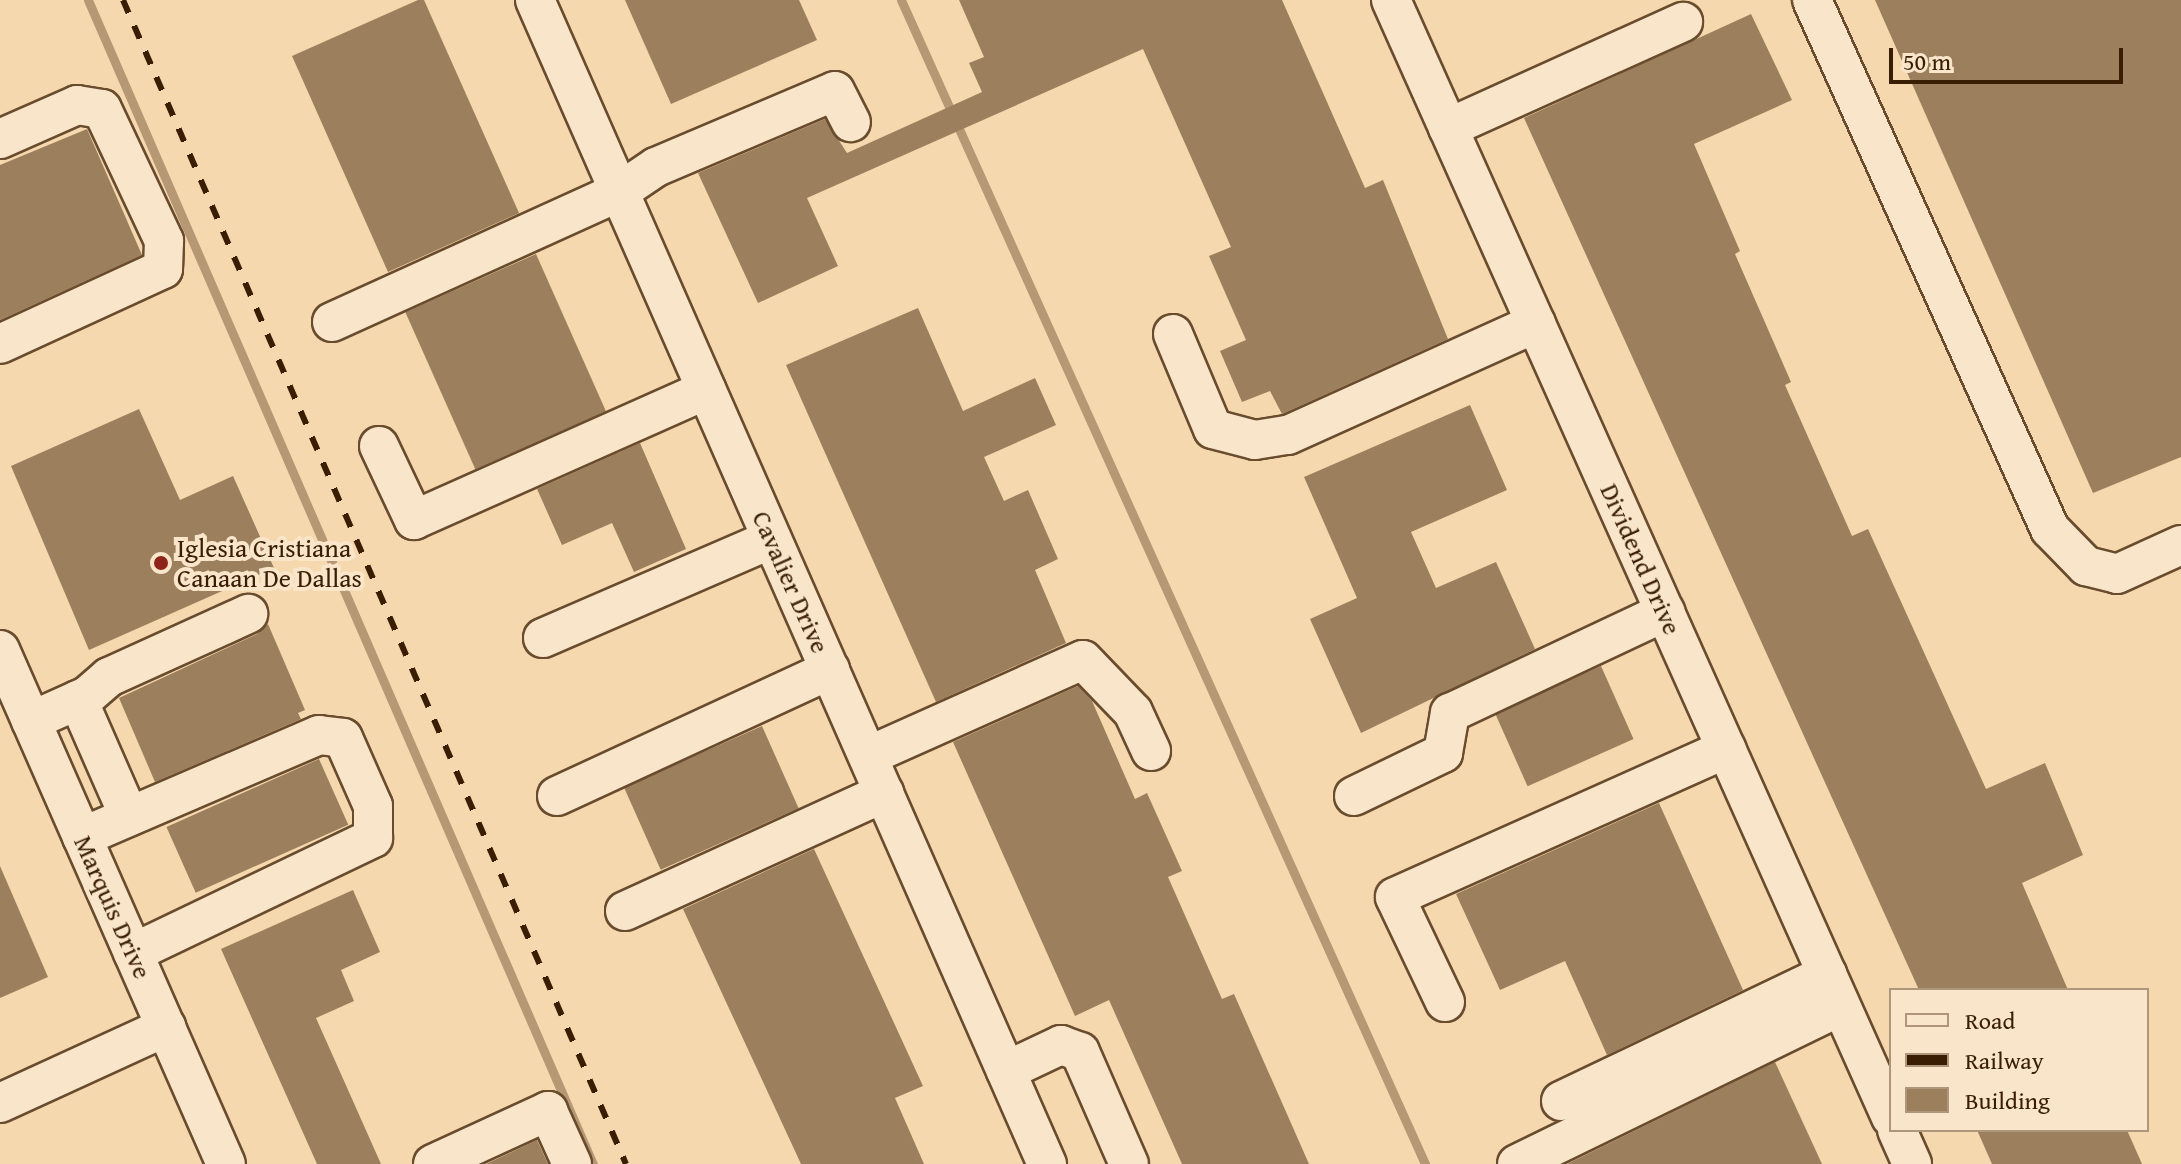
<!DOCTYPE html>
<html>
<head>
<meta charset="utf-8">
<style>
  body { margin:0 }
  #map { position:relative; width:2181px; height:1164px; overflow:hidden; background:#f6d8ae; font-family:"Gentium Book Plus",serif }
  div>[style] { position:absolute }
  .stream>* { height:9px; margin:-4.5px; padding:0 4.5px; transform-origin:4.5px; border-radius:4.5px; background:#b69974 }
  .building>* { inset:0; background:#9c7f5c; transform-origin:0 0 }
  .roads { filter:drop-shadow(2px 0 #694c2e) drop-shadow(-2px 0 #694c2e) drop-shadow(0 2px #694c2e) drop-shadow(0 -2px #694c2e) }
  .minor>* { height:38px; margin:-19px; padding:0 19px; transform-origin:19px; border-radius:19px; background:#f9e6ca }
  .rail>* { height:6px; margin-top:-3px; transform-origin:0; background:repeating-linear-gradient(90deg,#3a1e03 0 14px,transparent 0 28px) }
  .dots>* { width:22px; height:22px; translate:-50% -50%; box-sizing:border-box; border:4px solid #f9e6ca; border-radius:50% }
  span { translate:-50% -50%; white-space:nowrap; text-align:center; line-height:1.15; -webkit-text-stroke:8px #f9e6ca; paint-order:stroke }
  .poi-label { font-size:26px; color:#3a1e03 }
  .left { translate:0 -50%; text-align:left }
  .street-label { font-size:26px; color:#3a1e03 }
  .legend { position:absolute; left:1889px; top:988px; width:260px; height:144px; box-sizing:border-box; background:#f9e6ca; border:2px solid #ad967a; margin:0; padding:10px 14px; list-style:none; font-size:24px; color:#3a1e03 }
  .legend li { display:flex; align-items:center; gap:16px; height:40px }
  .legend b { width:40px; border:2px solid #ad967a }
  .scale { position:absolute; left:1889px; top:48px; width:234px; height:36px; box-sizing:border-box; border:4px solid #3a1e03; border-top:0; padding-left:10px; font-size:24px; line-height:28px; white-space:nowrap; color:#3a1e03; -webkit-text-stroke:6px #f9e6ca; paint-order:stroke }
</style>
</head>
<body>
<div id="map">
  <div class="stream">
    <i style="left:88px;top:0;width:1269px;rotate:66.55deg"></i>
    <i style="left:901px;top:0;width:1277px;rotate:65.76deg"></i>
  </div>
  <div class="building">
    <i style="clip-path:polygon(418px 0,424px 0,519px 213px,388px 272px,292px 56px)"></i>
    <i style="clip-path:polygon(625px 0,799px 0,817px 40px,671px 104px)"></i>
    <i style="clip-path:polygon(959px 0,1282px 0,1365px 188px,1383px 180px,1448px 339px,1282px 414px,1270px 391px,1242px 402px,1220px 351px,1246px 340px,1209px 256px,1231px 247px,1143px 49px,807px 198px,838px 266px,758px 303px,698px 173px,825px 119px,847px 153px,982px 92px,969px 63px,984px 57px)"></i>
    <i style="clip-path:polygon(1875px 0,2181px 0,2181px 457px,2093px 493px)"></i>
    <i style="clip-path:polygon(1751px 14px,1792px 100px,1694px 144px,1740px 251px,1735px 254px,1791px 382px,1785px 385px,1852px 536px,1868px 529px,1986px 789px,2045px 763px,2083px 855px,2022px 883px,2068px 990px,1919px 990px,1524px 118px)"></i>
    <i style="clip-path:polygon(87px 129px,142px 255px,0 320px,0 165px)"></i>
    <i style="left:536px;top:254px;width:172px;height:143px;rotate:66deg"></i>
    <i style="clip-path:polygon(918px 308px,963px 411px,1035px 378px,1056px 425px,984px 457px,1004px 501px,1028px 490px,1058px 559px,1035px 570px,1066px 643px,936px 702px,786px 365px)"></i>
    <i style="clip-path:polygon(1470px 405px,1507px 490px,1411px 532px,1436px 588px,1496px 562px,1535px 649px,1361px 733px,1310px 619px,1357px 598px,1304px 477px)"></i>
    <i style="clip-path:polygon(139px 409px,180px 500px,233px 476px,274px 568px,89px 650px,11px 466px)"></i>
    <i style="clip-path:polygon(640px 443px,686px 549px,634px 572px,612px 523px,562px 545px,537px 489px)"></i>
    <i style="clip-path:polygon(268px 624px,305px 710px,298px 713px,301px 719px,155px 782px,119px 698px,257px 634px)"></i>
    <i style="left:1601px;top:666px;width:80px;height:116px;rotate:66deg"></i>
    <i style="clip-path:polygon(1078px 686px,1092px 701px,1135px 799px,1147px 793px,1182px 871px,1168px 877px,1222px 999px,1234px 994px,1309px 1164px,1182px 1164px,1109px 1000px,1075px 1016px,953px 742px)"></i>
    <i style="left:762px;top:726px;width:90px;height:151px;rotate:66deg"></i>
    <i style="left:319px;top:759px;width:72px;height:167px;rotate:66deg"></i>
    <i style="clip-path:polygon(1659px 803px,1743px 990px,1607px 1055px,1565px 961px,1500px 990px,1456px 894px)"></i>
    <i style="clip-path:polygon(814px 849px,923px 1086px,895px 1098px,924px 1164px,801px 1164px,683px 909px)"></i>
    <i style="clip-path:polygon(0 866px,48px 977px,0 998px)"></i>
    <i style="clip-path:polygon(353px 890px,380px 952px,341px 970px,354px 1001px,316px 1018px,381px 1164px,317px 1164px,221px 949px)"></i>
    <i style="clip-path:polygon(1775px 1062px,1822px 1164px,1567px 1164px)"></i>
    <i style="clip-path:polygon(1977px 1130px,2127px 1130px,2142px 1164px,1992px 1164px)"></i>
    <i style="clip-path:polygon(537px 1140px,548px 1164px,486px 1164px)"></i>
  </div>
  <div class="roads">
    <div class="minor">
      <i style="left:535px;top:0;width:1272px;rotate:66.26deg"></i>
      <i style="left:1391px;top:0;width:1224px;rotate:65.89deg"></i>
      <i style="left:1812px;top:0;width:580px;rotate:65.78deg"></i>
      <i style="left:2050px;top:529px;width:52px;rotate:45.8deg"></i>
      <i style="left:2086px;top:566px;width:32px;rotate:14deg"></i>
      <i style="left:2117px;top:574px;width:70px;rotate:-24.4deg"></i>
      <i style="left:1448px;top:128px;width:258px;rotate:-24.3deg"></i>
      <i style="left:0;top:139px;width:84px;rotate:-23.8deg"></i>
      <i style="left:77px;top:105px;width:25px;rotate:9deg"></i>
      <i style="left:102px;top:109px;width:146px;rotate:64.8deg"></i>
      <i style="left:164px;top:241px;width:28px;rotate:92deg"></i>
      <i style="left:163px;top:269px;width:179px;rotate:155.3deg"></i>
      <i style="left:332px;top:322px;width:315px;rotate:-24.4deg"></i>
      <i style="left:619px;top:192px;width:45px;rotate:-34deg"></i>
      <i style="left:656px;top:167px;width:194px;rotate:-23deg"></i>
      <i style="left:835px;top:91px;width:35px;rotate:63deg"></i>
      <i style="left:1173px;top:334px;width:103px;rotate:67.2deg"></i>
      <i style="left:1213px;top:429px;width:43px;rotate:14.7deg"></i>
      <i style="left:1255px;top:440px;width:33px;rotate:-9deg"></i>
      <i style="left:1288px;top:435px;width:272px;rotate:-24.3deg"></i>
      <i style="left:379px;top:446px;width:82px;rotate:64.7deg"></i>
      <i style="left:414px;top:520px;width:320px;rotate:-24deg"></i>
      <i style="left:543px;top:638px;width:249px;rotate:-23.4deg"></i>
      <i style="left:0;top:650px;width:561px;rotate:66.27deg"></i>
      <i style="left:78px;top:700px;width:127px;rotate:66.3deg"></i>
      <i style="left:31px;top:721px;width:61px;rotate:-24.1deg"></i>
      <i style="left:87px;top:696px;width:29px;rotate:-41deg"></i>
      <i style="left:109px;top:677px;width:153px;rotate:-24.4deg"></i>
      <i style="left:868px;top:756px;width:235px;rotate:-24.1deg"></i>
      <i style="left:1083px;top:660px;width:72px;rotate:46.1deg"></i>
      <i style="left:1133px;top:712px;width:43px;rotate:65.2deg"></i>
      <i style="left:557px;top:796px;width:301px;rotate:-24.8deg"></i>
      <i style="left:1354px;top:796px;width:99px;rotate:-25.8deg"></i>
      <i style="left:1443px;top:753px;width:41px;rotate:-80.1deg"></i>
      <i style="left:1450px;top:713px;width:238px;rotate:-25.2deg"></i>
      <i style="left:82px;top:837px;width:258px;rotate:-23.3deg"></i>
      <i style="left:319px;top:735px;width:24px;rotate:7deg"></i>
      <i style="left:343px;top:738px;width:74px;rotate:66.2deg"></i>
      <i style="left:373px;top:806px;width:32px;rotate:90deg"></i>
      <i style="left:373px;top:838px;width:266px;rotate:154.4deg"></i>
      <i style="left:625px;top:911px;width:285px;rotate:-24.5deg"></i>
      <i style="left:1445px;top:1002px;width:116px;rotate:-115.5deg"></i>
      <i style="left:1395px;top:897px;width:363px;rotate:-24.1deg"></i>
      <i style="left:1006px;top:1071px;width:61px;rotate:-25.3deg"></i>
      <i style="left:1061px;top:1045px;width:20px;rotate:20deg"></i>
      <i style="left:1080px;top:1052px;width:122px;rotate:66.4deg"></i>
      <i style="left:1561px;top:1101px;width:295px;rotate:-25.5deg"></i>
      <i style="left:0;top:1103px;width:183px;rotate:-24.6deg"></i>
      <i style="left:1897px;top:1130px;width:37px;rotate:66deg"></i>
      <i style="left:433px;top:1164px;width:127px;rotate:-24.7deg"></i>
      <i style="left:548px;top:1111px;width:58px;rotate:65.6deg"></i>
      <i style="left:1517px;top:1164px;width:360px;rotate:-26deg"></i>
    </div>
  </div>
  <div class="rail">
    <i style="left:123px;top:0;width:1268px;rotate:66.63deg"></i>
  </div>
  <div class="dots">
    <i style="left:161px;top:563px;background:#8f2418"></i>
  </div>
  <div class="poi-label">
    <span class="left" style="left:177px;top:563px">Iglesia Cristiana<br>Canaan De Dallas</span>
  </div>
  <div class="street-label">
    <span style="left:1641px;top:559px;rotate:66deg">Dividend Drive</span>
    <span style="left:791px;top:582px;rotate:66deg">Cavalier Drive</span>
    <span style="left:113px;top:907px;rotate:66deg">Marquis Drive</span>
  </div>
  <ul class="legend">
  <li><b style="height:10px;background:#f9e6ca"></b>Road</li>
  <li><b style="height:10px;background:#3a1e03"></b>Railway</li>
  <li><b style="height:22px;background:#9c7f5c"></b>Building</li>
  </ul>
  <div class="scale">50 m</div>
</div>
</body>
</html>
